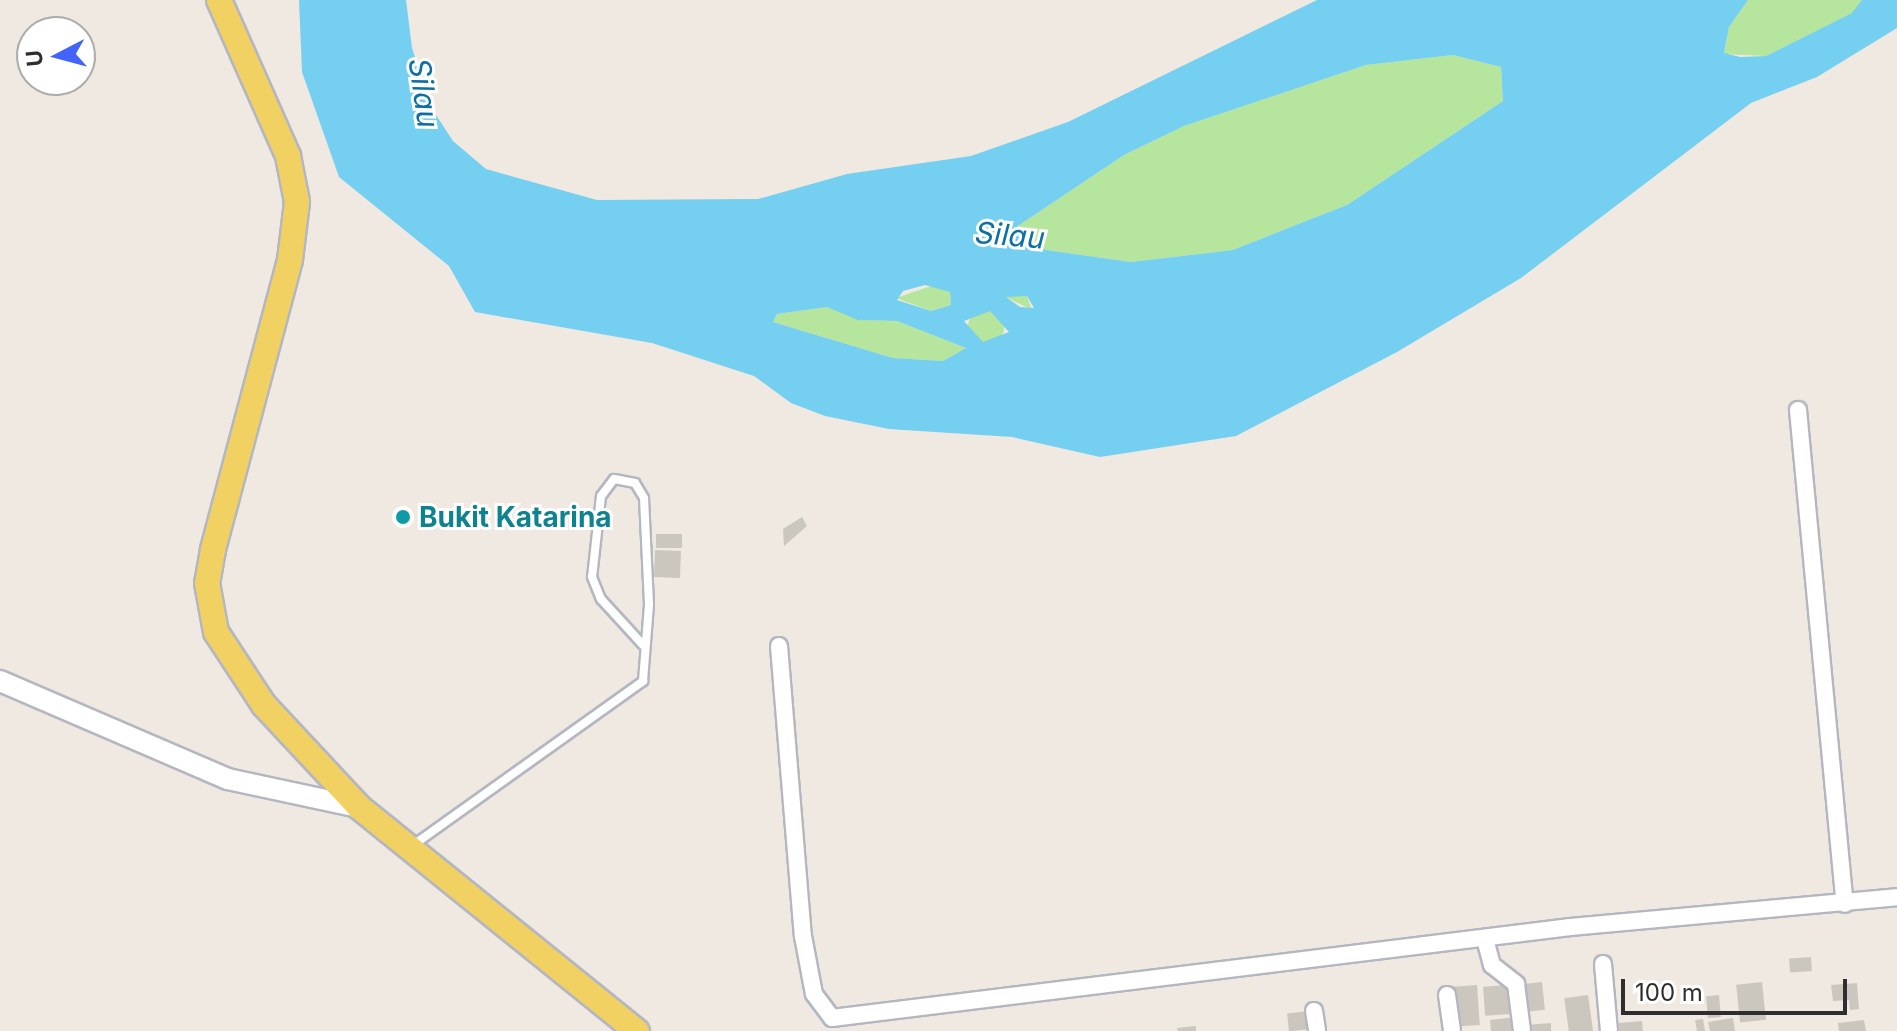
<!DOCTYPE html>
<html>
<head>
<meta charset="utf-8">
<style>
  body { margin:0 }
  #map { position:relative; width:1897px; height:1031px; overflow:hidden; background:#efe9e1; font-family:Inter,sans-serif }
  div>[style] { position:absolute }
  .green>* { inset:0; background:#b6e59e }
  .round { border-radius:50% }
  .water>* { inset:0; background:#75cff0 }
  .building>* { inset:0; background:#cbc7bf; transform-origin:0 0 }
  .roads { filter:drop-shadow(2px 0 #b4b7c1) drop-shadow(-2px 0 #b4b7c1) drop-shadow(0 2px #b4b7c1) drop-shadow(0 -2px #b4b7c1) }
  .service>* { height:8px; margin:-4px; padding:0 4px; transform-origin:4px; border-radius:4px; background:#fff }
  .minor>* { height:16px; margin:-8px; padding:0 8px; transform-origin:8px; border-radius:8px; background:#fff }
  .tertiary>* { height:20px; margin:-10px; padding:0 10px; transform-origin:10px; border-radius:10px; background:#fff }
  .primary>* { height:24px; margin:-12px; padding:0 12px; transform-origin:12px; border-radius:12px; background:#f2d163 }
  .dots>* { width:22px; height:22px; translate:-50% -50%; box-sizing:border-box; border:4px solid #fff; border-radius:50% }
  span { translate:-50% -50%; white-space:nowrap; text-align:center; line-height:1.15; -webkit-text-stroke:6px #fff; paint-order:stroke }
  .culture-label { font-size:28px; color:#0d838f; font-weight:700 }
  .left { translate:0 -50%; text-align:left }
  .water-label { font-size:30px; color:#0d6fa3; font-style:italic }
  .north { position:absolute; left:16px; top:16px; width:80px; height:80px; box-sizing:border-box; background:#fff; border:2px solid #ababab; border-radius:50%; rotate:264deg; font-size:22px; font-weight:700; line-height:32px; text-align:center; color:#2e2e2e }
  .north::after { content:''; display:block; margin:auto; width:28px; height:36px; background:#4264fb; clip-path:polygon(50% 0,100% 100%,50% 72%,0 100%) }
  .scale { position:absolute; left:1621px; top:979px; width:226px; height:36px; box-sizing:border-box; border:4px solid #2e2e2e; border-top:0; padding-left:10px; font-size:24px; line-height:28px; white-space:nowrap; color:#2e2e2e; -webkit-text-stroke:6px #fff; paint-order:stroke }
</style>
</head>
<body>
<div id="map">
  <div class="green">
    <i style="clip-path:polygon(1748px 0,1862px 0,1853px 13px,1766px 56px,1724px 54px,1729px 27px)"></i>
    <i style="clip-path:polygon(1453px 55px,1501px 67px,1503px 101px,1347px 205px,1311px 219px,1233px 250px,1131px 262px,1046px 250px,1009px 232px,1124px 155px,1184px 126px,1366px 65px)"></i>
    <i style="clip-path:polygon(934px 285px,950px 292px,951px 305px,931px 311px,896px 298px)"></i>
    <i style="clip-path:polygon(1027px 296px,1032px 310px,1006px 297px,1010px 295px)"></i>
    <i style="clip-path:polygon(827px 307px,863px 320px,897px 321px,966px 348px,943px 361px,893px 358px,773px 322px,777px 314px)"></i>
    <i class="round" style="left:968px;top:309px;width:36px;height:36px"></i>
  </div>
  <div class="water">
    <i style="clip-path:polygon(evenodd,299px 0,406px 0,412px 48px,432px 109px,453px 141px,486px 169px,597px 200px,758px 199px,847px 174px,971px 156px,1068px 122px,1317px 0,1748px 0,1729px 27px,1724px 53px,1740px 57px,1766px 56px,1852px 13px,1862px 0,1897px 0,1897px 28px,1817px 77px,1751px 103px,1521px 278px,1397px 352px,1236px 436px,1100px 457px,1012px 437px,889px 429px,825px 416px,791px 403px,754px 376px,652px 343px,475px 312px,449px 266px,339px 177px,302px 72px,299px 0,1453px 55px,1501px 67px,1503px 101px,1347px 205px,1311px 219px,1233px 250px,1131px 262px,1046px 250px,1009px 232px,1124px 155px,1184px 126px,1366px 65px,1453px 55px,299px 0,925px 285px,950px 292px,951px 305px,931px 311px,897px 300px,903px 291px,925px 285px,299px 0,1006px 297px,1027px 296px,1034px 308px,1020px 307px,1006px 297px,299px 0,827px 307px,858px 320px,897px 321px,966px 348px,943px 361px,893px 358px,773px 322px,777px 314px,827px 307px,299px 0,990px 311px,1009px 332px,983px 342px,964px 321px,990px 311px)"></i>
  </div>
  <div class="building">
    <i style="clip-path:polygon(802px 517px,807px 526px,784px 546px,783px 529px)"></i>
    <i style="left:656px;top:534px;width:26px;height:14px"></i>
    <i style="left:655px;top:550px;width:26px;height:27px;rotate:2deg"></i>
    <i style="left:1811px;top:957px;width:14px;height:22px;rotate:86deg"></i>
    <i style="left:1542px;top:982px;width:28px;height:22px;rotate:84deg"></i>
    <i style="left:1762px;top:982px;width:38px;height:26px;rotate:84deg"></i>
    <i style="clip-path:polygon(1857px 983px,1859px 1009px,1850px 1010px,1849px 1000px,1833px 1001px,1831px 985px)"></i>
    <i style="left:1477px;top:985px;width:40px;height:24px;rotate:86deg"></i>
    <i style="left:1508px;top:985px;width:29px;height:25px;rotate:86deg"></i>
    <i style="left:1588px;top:995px;width:36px;height:24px;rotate:82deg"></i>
    <i style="left:1719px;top:995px;width:22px;height:13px;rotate:85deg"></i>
    <i style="left:1310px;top:1011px;width:18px;height:23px;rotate:84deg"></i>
    <i style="clip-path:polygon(1516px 1017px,1517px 1031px,1491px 1031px,1490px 1020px)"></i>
    <i style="clip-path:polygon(1733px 1018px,1735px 1031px,1710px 1031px,1708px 1022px)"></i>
    <i style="clip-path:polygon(1703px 1019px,1705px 1031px,1697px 1031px,1695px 1020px)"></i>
    <i style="clip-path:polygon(1864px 1020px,1866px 1031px,1839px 1031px,1838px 1023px)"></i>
    <i style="clip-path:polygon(1642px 1021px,1643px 1031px,1619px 1031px,1619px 1023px)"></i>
    <i style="clip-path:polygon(1551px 1023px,1551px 1031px,1526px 1031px,1525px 1025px)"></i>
    <i style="clip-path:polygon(1196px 1026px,1196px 1031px,1178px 1031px,1177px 1028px)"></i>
  </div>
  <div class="roads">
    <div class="service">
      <i style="left:412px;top:846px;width:284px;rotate:-35.5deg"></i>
      <i style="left:643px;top:681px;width:77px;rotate:-85.5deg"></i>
      <i style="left:649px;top:604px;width:106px;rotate:-92.7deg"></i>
      <i style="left:644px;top:498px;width:17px;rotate:-121deg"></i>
      <i style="left:635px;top:483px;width:21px;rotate:-169deg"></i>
      <i style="left:614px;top:479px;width:21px;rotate:127deg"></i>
      <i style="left:601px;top:496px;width:81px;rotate:96.3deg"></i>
      <i style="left:592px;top:577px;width:24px;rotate:68deg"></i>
      <i style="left:601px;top:599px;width:62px;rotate:47.6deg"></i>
    </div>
    <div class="minor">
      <i style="left:1798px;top:410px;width:496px;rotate:84.6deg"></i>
      <i style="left:779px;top:646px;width:291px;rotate:85.3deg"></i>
      <i style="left:803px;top:936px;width:59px;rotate:79.3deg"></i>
      <i style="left:814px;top:994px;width:30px;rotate:53deg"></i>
      <i style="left:832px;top:1018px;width:744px;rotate:-7.03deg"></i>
      <i style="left:1570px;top:927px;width:328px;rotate:-5.2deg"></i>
      <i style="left:1485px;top:939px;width:27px;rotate:75deg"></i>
      <i style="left:1492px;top:965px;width:31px;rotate:38deg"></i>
      <i style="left:1516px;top:984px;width:47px;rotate:82.7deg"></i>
      <i style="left:1603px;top:964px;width:67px;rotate:84.9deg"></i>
      <i style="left:1447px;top:995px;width:36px;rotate:82deg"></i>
      <i style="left:1314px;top:1011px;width:20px;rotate:81deg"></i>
    </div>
    <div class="tertiary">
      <i style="left:0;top:681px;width:248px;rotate:23.3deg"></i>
      <i style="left:228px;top:779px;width:134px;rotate:12.1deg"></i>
    </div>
    <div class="primary">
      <i style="left:219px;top:0;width:171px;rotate:66.1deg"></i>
      <i style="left:288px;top:156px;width:47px;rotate:78.9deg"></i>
      <i style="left:297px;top:202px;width:58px;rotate:96.9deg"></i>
      <i style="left:290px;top:260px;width:300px;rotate:104.9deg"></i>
      <i style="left:213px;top:550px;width:34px;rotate:100deg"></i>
      <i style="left:207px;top:583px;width:50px;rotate:79.6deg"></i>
      <i style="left:216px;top:632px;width:87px;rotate:56.7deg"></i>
      <i style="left:264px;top:705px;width:139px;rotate:47deg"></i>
      <i style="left:359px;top:807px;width:357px;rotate:38.9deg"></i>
    </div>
  </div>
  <div class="dots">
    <i style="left:403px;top:517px;background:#0f9aa8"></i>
  </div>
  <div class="culture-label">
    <span class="left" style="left:419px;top:517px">Bukit Katarina</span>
  </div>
  <div class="water-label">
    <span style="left:424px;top:93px;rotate:82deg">Silau</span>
    <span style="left:1010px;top:235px;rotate:5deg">Silau</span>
  </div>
  <div class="north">U</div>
  <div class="scale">100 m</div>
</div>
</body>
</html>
